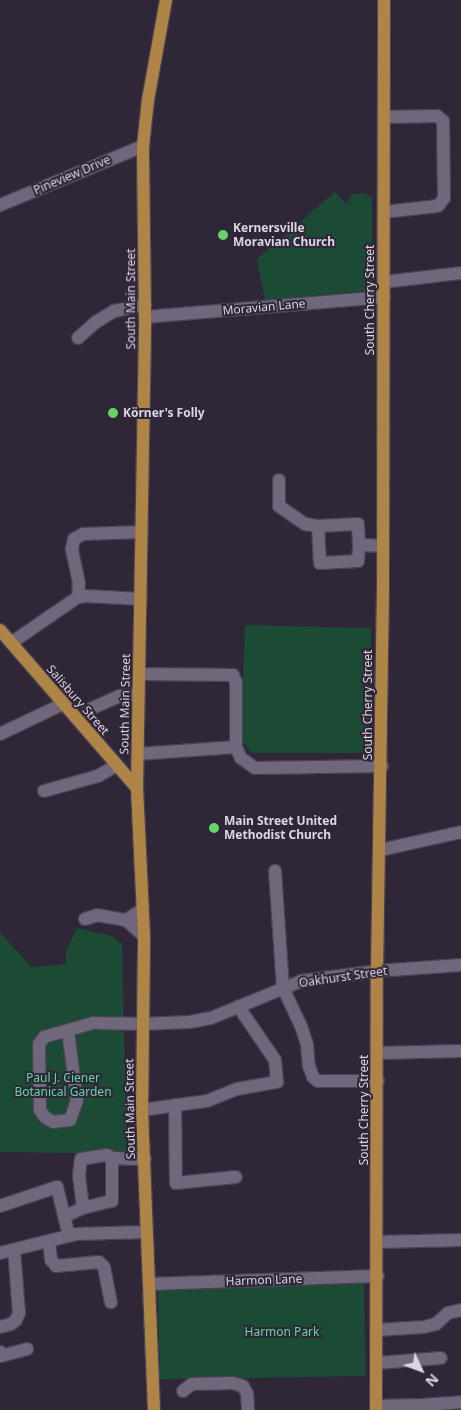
<!DOCTYPE html>
<html>
<head>
<meta charset="utf-8">
<style>
  body { margin:0 }
  #map { position:relative; width:461px; height:1410px; overflow:hidden; background:#2f2638; font-family:"Noto Sans",sans-serif }
  div>[style] { position:absolute }
  .green>* { inset:0; background:#1b4a35; transform-origin:0 0 }
  .roads { filter:drop-shadow(1px 0 #4a4352) drop-shadow(-1px 0 #4a4352) drop-shadow(0 1px #4a4352) drop-shadow(0 -1px #4a4352) }
  .minor>* { height:12px; margin:-6px; padding:0 6px; transform-origin:6px; border-radius:6px; background:#71677c }
  .major>* { height:12px; margin:-6px; padding:0 6px; transform-origin:6px; border-radius:6px; background:#ae8546 }
  .dots>* { width:14px; height:14px; translate:-50% -50%; box-sizing:border-box; border:2px solid #2f2638; border-radius:50% }
  span { translate:-50% -50%; white-space:nowrap; text-align:center; line-height:1.15; -webkit-text-stroke:4px #2f2638; paint-order:stroke }
  .street-label { font-size:12px; color:#dcd6e2 }
  .poi-label { font-size:12px; color:#dcd6e2; font-weight:700 }
  .left { translate:0 -50%; text-align:left }
  .park-label { font-size:12px; color:#5ed9a2 }
  .north { position:absolute; left:396px; top:1345px; width:50px; height:50px; -webkit-text-stroke:4px #2f2638; paint-order:stroke; rotate:133deg; font-size:14px; font-weight:700; line-height:20px; text-align:center; color:#dcd6e2 }
  .north::after { content:''; display:block; margin:auto; width:18px; height:22px; background:#dcd6e2; clip-path:polygon(50% 0,100% 100%,50% 72%,0 100%) }
</style>
</head>
<body>
<div id="map">
  <div class="green">
    <i style="clip-path:polygon(335px 192px,347px 204px,351px 194px,365px 193px,372px 197px,373px 290px,265px 300px,257px 259px)"></i>
    <i style="clip-path:polygon(245px 625px,371px 628px,370px 753px,252px 753px,241px 740px)"></i>
    <i style="clip-path:polygon(77px 928px,112px 936px,122px 944px,127px 1154px,0 1152px,0 932px,31px 967px,66px 964px,66px 951px)"></i>
    <i style="left:364px;top:1284px;width:92px;height:206px;rotate:89deg"></i>
  </div>
  <div class="roads">
    <div class="minor">
      <i style="left:0;top:205px;width:155px;rotate:-22.4deg"></i>
      <i style="left:384px;top:212px;width:54px;rotate:-6.3deg"></i>
      <i style="left:438px;top:206px;width:10px;rotate:-53deg"></i>
      <i style="left:444px;top:198px;width:77px;rotate:-90.7deg"></i>
      <i style="left:443px;top:121px;width:8px;rotate:-140deg"></i>
      <i style="left:437px;top:116px;width:53px;rotate:178.9deg"></i>
      <i style="left:384px;top:282px;width:78px;rotate:-6.7deg"></i>
      <i style="left:145px;top:317px;width:240px;rotate:-4.8deg"></i>
      <i style="left:78px;top:338px;width:24px;rotate:-42deg"></i>
      <i style="left:96px;top:322px;width:21px;rotate:-31deg"></i>
      <i style="left:114px;top:311px;width:32px;rotate:-11deg"></i>
      <i style="left:279px;top:480px;width:26px;rotate:90deg"></i>
      <i style="left:279px;top:506px;width:32px;rotate:35deg"></i>
      <i style="left:305px;top:524px;width:13px;rotate:9deg"></i>
      <i style="left:359px;top:545px;width:21px;rotate:-93deg"></i>
      <i style="left:358px;top:524px;width:40px;rotate:177.1deg"></i>
      <i style="left:318px;top:526px;width:37px;rotate:87deg"></i>
      <i style="left:320px;top:563px;width:38px;rotate:-3deg"></i>
      <i style="left:358px;top:561px;width:16px;rotate:-86deg"></i>
      <i style="left:359px;top:545px;width:24px;rotate:2deg"></i>
      <i style="left:78px;top:597px;width:14px;rotate:-86deg"></i>
      <i style="left:79px;top:583px;width:35px;rotate:-102deg"></i>
      <i style="left:72px;top:549px;width:10px;rotate:-79deg"></i>
      <i style="left:74px;top:539px;width:10px;rotate:-29deg"></i>
      <i style="left:83px;top:534px;width:58px;rotate:-2deg"></i>
      <i style="left:11px;top:643px;width:81px;rotate:-34.5deg"></i>
      <i style="left:78px;top:597px;width:8px;rotate:-7deg"></i>
      <i style="left:86px;top:596px;width:55px;rotate:3.1deg"></i>
      <i style="left:139px;top:674px;width:94px;rotate:0.6deg"></i>
      <i style="left:233px;top:675px;width:8px;rotate:67deg"></i>
      <i style="left:236px;top:682px;width:65px;rotate:90deg"></i>
      <i style="left:236px;top:747px;width:12px;rotate:66deg"></i>
      <i style="left:241px;top:758px;width:17px;rotate:36deg"></i>
      <i style="left:255px;top:768px;width:127px;rotate:-0.9deg"></i>
      <i style="left:88px;top:710px;width:34px;rotate:-24deg"></i>
      <i style="left:119px;top:696px;width:20px;rotate:-3deg"></i>
      <i style="left:0;top:734px;width:70px;rotate:-25.5deg"></i>
      <i style="left:138px;top:754px;width:98px;rotate:-4.1deg"></i>
      <i style="left:44px;top:791px;width:56px;rotate:-15.5deg"></i>
      <i style="left:98px;top:776px;width:22px;rotate:-30deg"></i>
      <i style="left:380px;top:850px;width:83px;rotate:-12.5deg"></i>
      <i style="left:275px;top:871px;width:117px;rotate:86.1deg"></i>
      <i style="left:283px;top:988px;width:42px;rotate:64.7deg"></i>
      <i style="left:301px;top:1026px;width:20px;rotate:72deg"></i>
      <i style="left:307px;top:1045px;width:21px;rotate:85deg"></i>
      <i style="left:309px;top:1066px;width:12px;rotate:70deg"></i>
      <i style="left:313px;top:1077px;width:6px;rotate:39deg"></i>
      <i style="left:318px;top:1081px;width:60px"></i>
      <i style="left:142px;top:910px;width:19px;rotate:148deg"></i>
      <i style="left:126px;top:920px;width:24px;rotate:42deg"></i>
      <i style="left:85px;top:919px;width:13px;rotate:-18deg"></i>
      <i style="left:97px;top:915px;width:29px;rotate:10deg"></i>
      <i style="left:68px;top:1031px;width:70px;rotate:82.6deg"></i>
      <i style="left:77px;top:1100px;width:21px;rotate:109deg"></i>
      <i style="left:70px;top:1120px;width:17px;rotate:173deg"></i>
      <i style="left:53px;top:1122px;width:9px;rotate:-148deg"></i>
      <i style="left:45px;top:1117px;width:9px;rotate:-126deg"></i>
      <i style="left:40px;top:1110px;width:66px;rotate:-90.9deg"></i>
      <i style="left:39px;top:1044px;width:9px;rotate:-54deg"></i>
      <i style="left:44px;top:1037px;width:51px;rotate:-15.9deg"></i>
      <i style="left:93px;top:1023px;width:49px;rotate:1.2deg"></i>
      <i style="left:142px;top:1024px;width:48px;rotate:-2.4deg"></i>
      <i style="left:190px;top:1022px;width:21px;rotate:-11deg"></i>
      <i style="left:211px;top:1018px;width:97px;rotate:-22.3deg"></i>
      <i style="left:301px;top:981px;width:77px;rotate:-7.5deg"></i>
      <i style="left:377px;top:971px;width:84px;rotate:-4.1deg"></i>
      <i style="left:378px;top:1053px;width:83px;rotate:-1.4deg"></i>
      <i style="left:175px;top:1105px;width:78px;rotate:89.3deg"></i>
      <i style="left:176px;top:1183px;width:60px;rotate:-5.7deg"></i>
      <i style="left:142px;top:1110px;width:66px;rotate:-7.9deg"></i>
      <i style="left:207px;top:1101px;width:32px;rotate:-22deg"></i>
      <i style="left:237px;top:1089px;width:41px;rotate:-9.9deg"></i>
      <i style="left:277px;top:1082px;width:22px;rotate:-95deg"></i>
      <i style="left:275px;top:1060px;width:65px;rotate:-124.4deg"></i>
      <i style="left:0;top:1206px;width:60px;rotate:-18.4deg"></i>
      <i style="left:57px;top:1187px;width:50px;rotate:76.2deg"></i>
      <i style="left:83px;top:1208px;width:33px;rotate:-97deg"></i>
      <i style="left:79px;top:1175px;width:16px;rotate:-83deg"></i>
      <i style="left:81px;top:1159px;width:26px;rotate:-9deg"></i>
      <i style="left:107px;top:1155px;width:6px;rotate:31deg"></i>
      <i style="left:65px;top:1216px;width:20px;rotate:-24deg"></i>
      <i style="left:83px;top:1208px;width:30px;rotate:-14deg"></i>
      <i style="left:112px;top:1201px;width:43px;rotate:-90deg"></i>
      <i style="left:112px;top:1158px;width:33px;rotate:2deg"></i>
      <i style="left:49px;top:1241px;width:19px;rotate:84deg"></i>
      <i style="left:51px;top:1260px;width:8px;rotate:50deg"></i>
      <i style="left:56px;top:1266px;width:43px;rotate:-5.3deg"></i>
      <i style="left:99px;top:1262px;width:7px;rotate:45deg"></i>
      <i style="left:104px;top:1267px;width:36px;rotate:79deg"></i>
      <i style="left:378px;top:1242px;width:83px;rotate:-1.4deg"></i>
      <i style="left:0;top:1253px;width:78px;rotate:-14deg"></i>
      <i style="left:76px;top:1234px;width:70px;rotate:-1.6deg"></i>
      <i style="left:149px;top:1284px;width:229px;rotate:-2deg"></i>
      <i style="left:0;top:1327px;width:11px;rotate:-15deg"></i>
      <i style="left:11px;top:1324px;width:6px;rotate:-39deg"></i>
      <i style="left:16px;top:1320px;width:8px;rotate:-67deg"></i>
      <i style="left:19px;top:1313px;width:63px;rotate:-94.5deg"></i>
      <i style="left:377px;top:1330px;width:47px;rotate:-3.7deg"></i>
      <i style="left:424px;top:1327px;width:12px;rotate:-14deg"></i>
      <i style="left:436px;top:1324px;width:16px;rotate:-43deg"></i>
      <i style="left:448px;top:1313px;width:13px;rotate:-13deg"></i>
      <i style="left:0;top:1352px;width:4px;rotate:76deg"></i>
      <i style="left:1px;top:1356px;width:27px;rotate:-15deg"></i>
      <i style="left:377px;top:1363px;width:64px;rotate:-4.5deg"></i>
      <i style="left:183px;top:1391px;width:11px;rotate:-38deg"></i>
      <i style="left:192px;top:1384px;width:41px;rotate:-1.4deg"></i>
      <i style="left:233px;top:1383px;width:10px;rotate:17deg"></i>
      <i style="left:243px;top:1386px;width:9px;rotate:63deg"></i>
      <i style="left:247px;top:1394px;width:16px;rotate:86deg"></i>
      <i style="left:422px;top:1405px;width:39px;rotate:-4deg"></i>
      <i style="left:376px;top:1406px;width:46px;rotate:-1.2deg"></i>
      <i style="left:422px;top:1405px;width:6px;rotate:59deg"></i>
    </div>
    <div class="major">
      <i style="left:0;top:630px;width:209px;rotate:49.1deg"></i>
      <i style="left:154px;top:1410px;width:300px;rotate:-92.3deg"></i>
      <i style="left:142px;top:1110px;width:174px;rotate:-89.3deg"></i>
      <i style="left:144px;top:936px;width:148px;rotate:-92.7deg"></i>
      <i style="left:137px;top:788px;width:471px;rotate:-89deg"></i>
      <i style="left:145px;top:317px;width:171px;rotate:-90.7deg"></i>
      <i style="left:143px;top:146px;width:46px;rotate:-83.8deg"></i>
      <i style="left:148px;top:100px;width:102px;rotate:-79.8deg"></i>
      <i style="left:376px;top:1410px;width:439px;rotate:-89.9deg"></i>
      <i style="left:377px;top:971px;width:382px;rotate:-89.1deg"></i>
      <i style="left:383px;top:589px;width:589px;rotate:-89.9deg"></i>
    </div>
  </div>
  <div class="dots">
    <i style="left:223px;top:235px;background:#67d466"></i>
    <i style="left:113px;top:413px;background:#67d466"></i>
    <i style="left:214px;top:828px;background:#67d466"></i>
  </div>
  <div class="street-label">
    <span style="left:72px;top:175px;rotate:-23deg">Pineview Drive</span>
    <span style="left:131px;top:299px;rotate:-90deg">South Main Street</span>
    <span style="left:370px;top:300px;rotate:-90deg">South Cherry Street</span>
    <span style="left:264px;top:307px;rotate:-5deg">Moravian Lane</span>
    <span style="left:78px;top:700px;rotate:49deg">Salisbury Street</span>
    <span style="left:125px;top:704px;rotate:-89deg">South Main Street</span>
    <span style="left:368px;top:705px;rotate:-90deg">South Cherry Street</span>
    <span style="left:343px;top:977px;rotate:-8deg">Oakhurst Street</span>
    <span style="left:130px;top:1109px;rotate:-91deg">South Main Street</span>
    <span style="left:364px;top:1110px;rotate:-90deg">South Cherry Street</span>
    <span style="left:264px;top:1280px;rotate:-2deg">Harmon Lane</span>
  </div>
  <div class="poi-label">
    <span class="left" style="left:233px;top:235px">Kernersville<br>Moravian Church</span>
    <span class="left" style="left:123px;top:413px">Körner's Folly</span>
    <span class="left" style="left:224px;top:828px">Main Street United<br>Methodist Church</span>
  </div>
  <div class="park-label">
    <span style="left:63px;top:1085px">Paul J. Ciener<br>Botanical Garden</span>
    <span style="left:282px;top:1332px">Harmon Park</span>
  </div>
  <div class="north">N</div>
</div>
</body>
</html>
